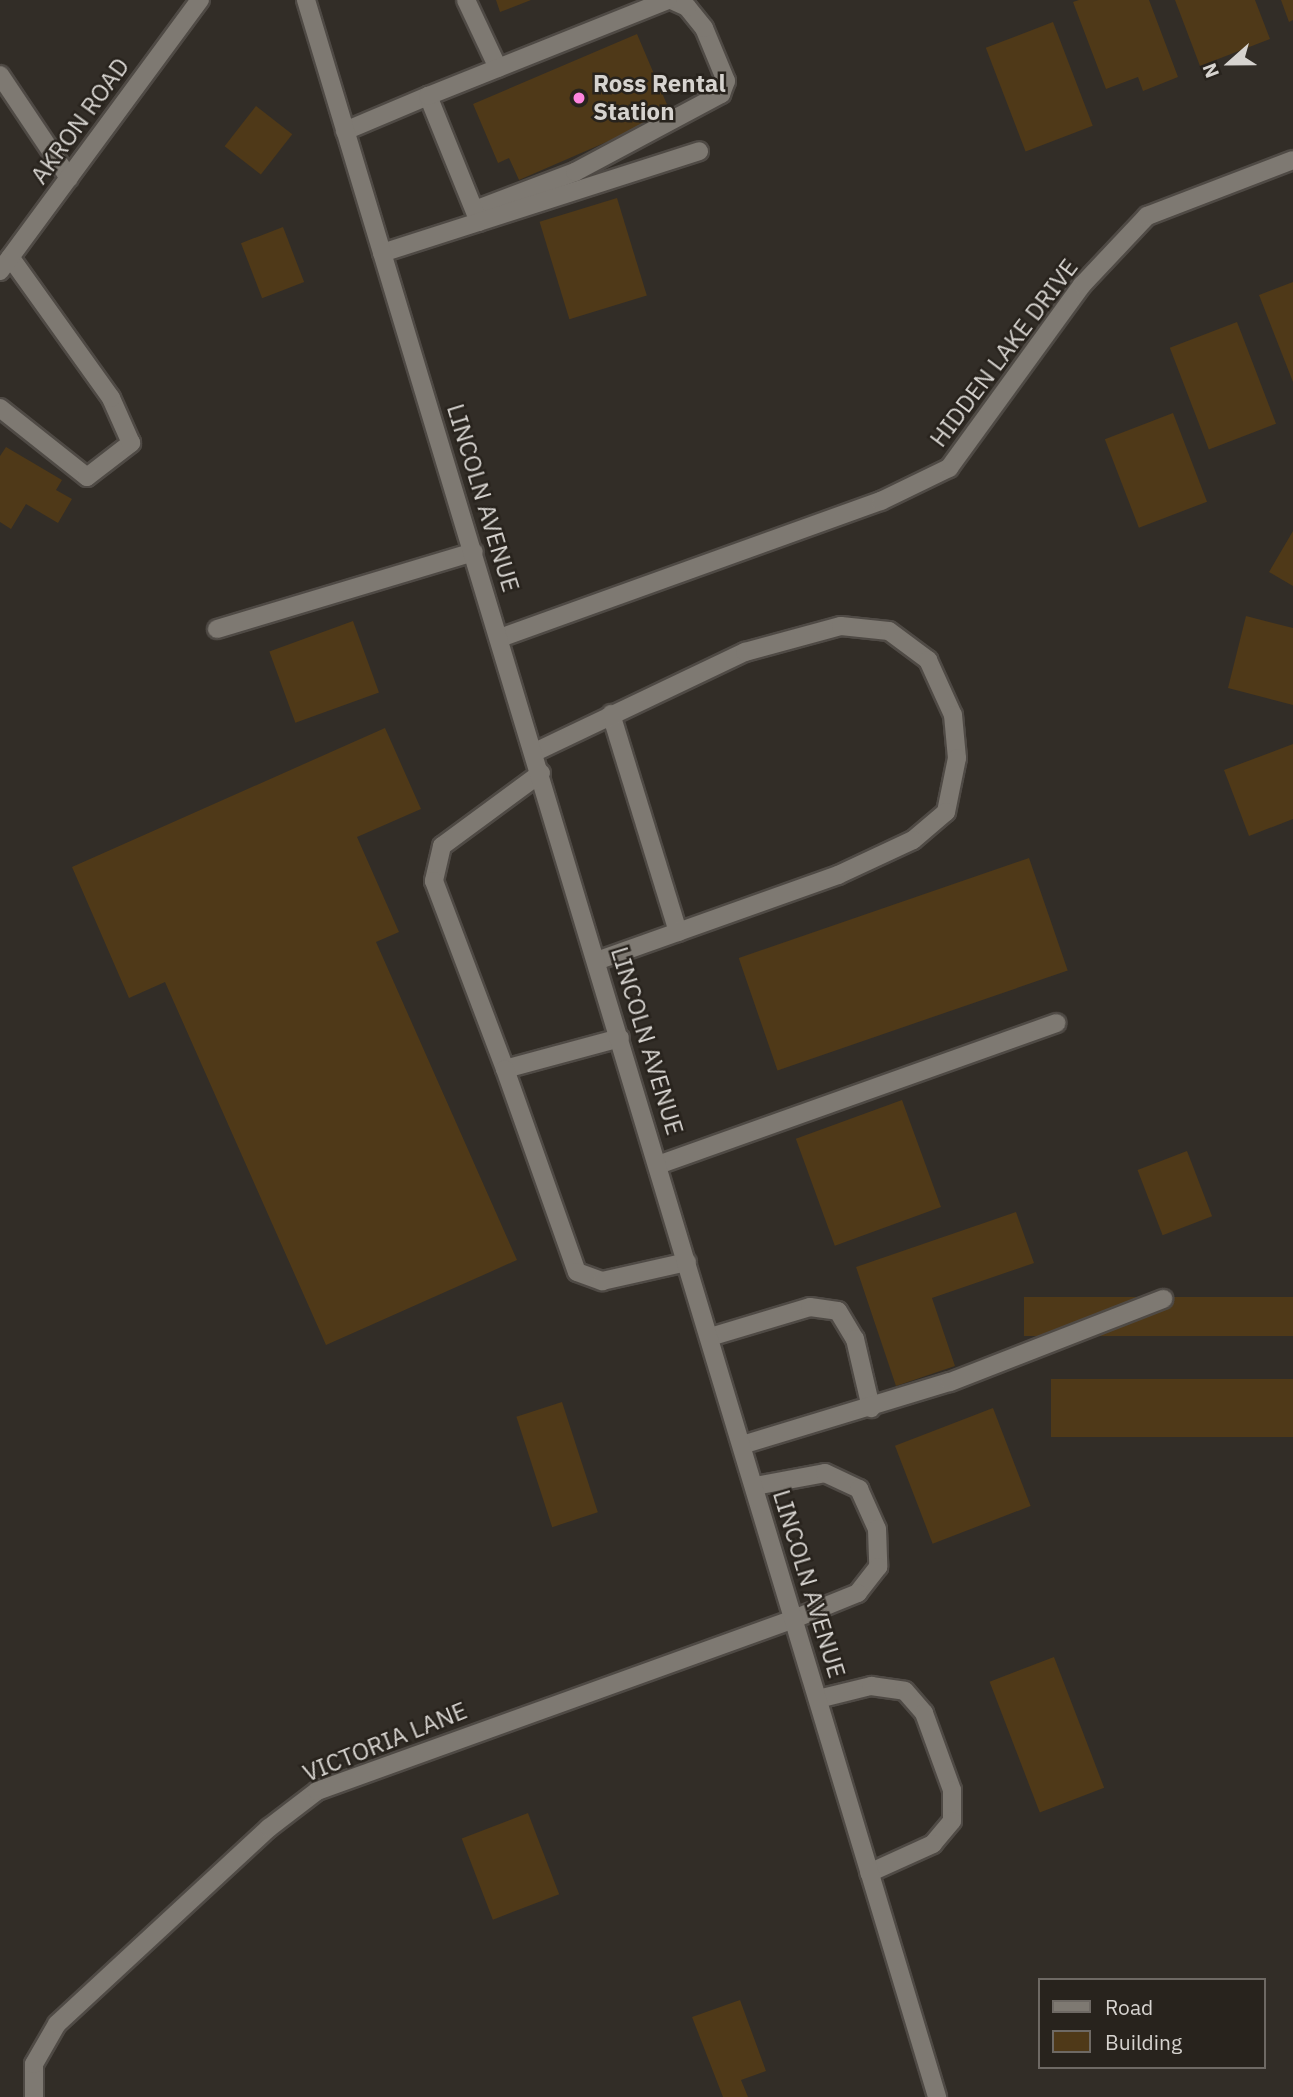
<!DOCTYPE html>
<html>
<head>
<meta charset="utf-8">
<style>
  body { margin:0 }
  #map { position:relative; width:1293px; height:2097px; overflow:hidden; background:#322d27; font-family:"IBM Plex Sans",sans-serif }
  div>[style] { position:absolute }
  .building>* { inset:0; background:#4f3918; transform-origin:0 0 }
  .roads { filter:drop-shadow(2px 0 #4f4a45) drop-shadow(-2px 0 #4f4a45) drop-shadow(0 2px #4f4a45) drop-shadow(0 -2px #4f4a45) }
  .lane>* { height:18px; margin:-9px; padding:0 9px; transform-origin:9px; border-radius:9px; background:#7e7972 }
  .street>* { height:18px; margin:-9px; padding:0 9px; transform-origin:9px; border-radius:9px; background:#7e7972 }
  .secondary>* { height:18px; margin:-9px; padding:0 9px; transform-origin:9px; border-radius:9px; background:#7e7972 }
  .dots>* { width:19px; height:19px; translate:-50% -50%; box-sizing:border-box; border:4px solid #28231d; border-radius:50% }
  span { translate:-50% -50%; white-space:nowrap; text-align:center; line-height:1.15; -webkit-text-stroke:5px #28231d; paint-order:stroke }
  .poi-label { font-size:24px; color:#d6d3cf; font-weight:700 }
  .left { translate:0 -50%; text-align:left }
  .street-label { font-size:24px; color:#d6d3cf }
  .legend { position:absolute; left:1038px; top:1978px; width:228px; height:91px; box-sizing:border-box; background:#28231d; border:2px solid #6e6964; margin:0; padding:9px 12px; list-style:none; font-size:21px; color:#d6d3cf }
  .legend li { display:flex; align-items:center; gap:14px; height:35px }
  .legend b { width:35px; border:2px solid #6e6964 }
  .north { position:absolute; left:1195px; top:28px; width:70px; height:70px; -webkit-text-stroke:5px #28231d; paint-order:stroke; rotate:249deg; font-size:19px; font-weight:700; line-height:28px; text-align:center; color:#d6d3cf }
  .north::after { content:''; display:block; margin:auto; width:24px; height:32px; background:#d6d3cf; clip-path:polygon(50% 0,100% 100%,50% 72%,0 100%) }
</style>
</head>
<body>
<div id="map">
  <div class="building">
    <i style="clip-path:polygon(496px 0,531px 0,500px 12px)"></i>
    <i style="clip-path:polygon(1079px 0,1149px 0,1178px 77px,1143px 91px,1138px 77px,1106px 89px,1073px 2px)"></i>
    <i style="clip-path:polygon(1175px 0,1255px 0,1270px 39px,1200px 66px)"></i>
    <i style="clip-path:polygon(1281px 0,1293px 0,1293px 20px,1289px 22px)"></i>
    <i style="left:1053px;top:22px;width:111px;height:72px;rotate:69deg"></i>
    <i style="clip-path:polygon(637px 34px,671px 114px,519px 180px,509px 158px,498px 163px,473px 104px)"></i>
    <i style="left:256px;top:106px;width:46px;height:51px;rotate:38deg"></i>
    <i style="left:617px;top:198px;width:102px;height:81px;rotate:73deg"></i>
    <i style="left:283px;top:227px;width:59px;height:45px;rotate:69deg"></i>
    <i style="clip-path:polygon(1293px 282px,1293px 382px,1259px 295px)"></i>
    <i style="left:1237px;top:322px;width:109px;height:72px;rotate:69deg"></i>
    <i style="left:1173px;top:413px;width:95px;height:73px;rotate:69deg"></i>
    <i style="clip-path:polygon(6px 447px,62px 480px,56px 490px,72px 499px,58px 523px,26px 504px,11px 529px,0 522px,0 456px)"></i>
    <i style="clip-path:polygon(1293px 531px,1293px 586px,1269px 572px)"></i>
    <i style="clip-path:polygon(1246px 616px,1293px 628px,1293px 705px,1228px 688px)"></i>
    <i style="left:353px;top:621px;width:76px;height:89px;rotate:70deg"></i>
    <i style="clip-path:polygon(385px 728px,421px 809px,357px 837px,399px 932px,376px 942px,517px 1260px,326px 1345px,165px 982px,129px 998px,72px 867px)"></i>
    <i style="clip-path:polygon(1293px 744px,1293px 819px,1249px 836px,1224px 770px)"></i>
    <i style="left:1029px;top:858px;width:119px;height:307px;rotate:71deg"></i>
    <i style="left:902px;top:1100px;width:114px;height:113px;rotate:70deg"></i>
    <i style="left:1187px;top:1151px;width:70px;height:53px;rotate:69deg"></i>
    <i style="clip-path:polygon(1016px 1212px,1034px 1263px,932px 1298px,955px 1366px,896px 1386px,856px 1267px)"></i>
    <i style="left:1293px;top:1297px;width:39px;height:269px;rotate:90deg"></i>
    <i style="left:1293px;top:1379px;width:58px;height:242px;rotate:90deg"></i>
    <i style="left:562px;top:1402px;width:116px;height:48px;rotate:72deg"></i>
    <i style="left:993px;top:1408px;width:105px;height:105px;rotate:69deg"></i>
    <i style="left:1054px;top:1657px;width:140px;height:69px;rotate:69deg"></i>
    <i style="left:528px;top:1813px;width:87px;height:71px;rotate:69deg"></i>
    <i style="clip-path:polygon(740px 2000px,766px 2071px,741px 2080px,748px 2097px,723px 2097px,692px 2017px)"></i>
  </div>
  <div class="roads">
    <div class="lane">
      <i style="left:466px;top:0;width:75px;rotate:64.8deg"></i>
      <i style="left:0;top:75px;width:124px;rotate:56.2deg"></i>
      <i style="left:345px;top:131px;width:90px;rotate:-22.9deg"></i>
      <i style="left:475px;top:210px;width:107px;rotate:-20.8deg"></i>
      <i style="left:575px;top:172px;width:166px;rotate:-28.1deg"></i>
      <i style="left:721px;top:94px;width:14px;rotate:-69deg"></i>
      <i style="left:726px;top:81px;width:57px;rotate:-112.5deg"></i>
      <i style="left:704px;top:28px;width:27px;rotate:-129deg"></i>
      <i style="left:687px;top:7px;width:17px;rotate:-156deg"></i>
      <i style="left:479px;top:222px;width:136px;rotate:-112deg"></i>
      <i style="left:428px;top:96px;width:258px;rotate:-21.8deg"></i>
      <i style="left:382px;top:253px;width:333px;rotate:-17.8deg"></i>
      <i style="left:0;top:408px;width:111px;rotate:38.4deg"></i>
      <i style="left:87px;top:477px;width:56px;rotate:-37.7deg"></i>
      <i style="left:131px;top:443px;width:49px;rotate:-114deg"></i>
      <i style="left:111px;top:398px;width:173px;rotate:-125.6deg"></i>
      <i style="left:217px;top:629px;width:268px;rotate:-16.7deg"></i>
      <i style="left:611px;top:714px;width:228px;rotate:72.9deg"></i>
      <i style="left:535px;top:752px;width:233px;rotate:-25.5deg"></i>
      <i style="left:745px;top:652px;width:99px;rotate:-15.2deg"></i>
      <i style="left:841px;top:626px;width:48px;rotate:5.9deg"></i>
      <i style="left:889px;top:631px;width:49px;rotate:36.6deg"></i>
      <i style="left:928px;top:660px;width:60px;rotate:65.6deg"></i>
      <i style="left:953px;top:715px;width:43px;rotate:84.7deg"></i>
      <i style="left:957px;top:758px;width:55px;rotate:101.5deg"></i>
      <i style="left:946px;top:812px;width:43px;rotate:139.7deg"></i>
      <i style="left:913px;top:840px;width:83px;rotate:155deg"></i>
      <i style="left:838px;top:875px;width:256px;rotate:160.4deg"></i>
      <i style="left:541px;top:773px;width:123px;rotate:143.6deg"></i>
      <i style="left:442px;top:846px;width:36px;rotate:103deg"></i>
      <i style="left:434px;top:881px;width:201px;rotate:69.3deg"></i>
      <i style="left:505px;top:1069px;width:119px;rotate:-15.1deg"></i>
      <i style="left:505px;top:1069px;width:215px;rotate:70.5deg"></i>
      <i style="left:577px;top:1272px;width:27px;rotate:20deg"></i>
      <i style="left:602px;top:1281px;width:87px;rotate:-12.6deg"></i>
      <i style="left:658px;top:1165px;width:423px;rotate:-19.6deg"></i>
      <i style="left:710px;top:1337px;width:104px;rotate:-16.7deg"></i>
      <i style="left:810px;top:1307px;width:28px;rotate:8deg"></i>
      <i style="left:838px;top:1311px;width:33px;rotate:59deg"></i>
      <i style="left:855px;top:1339px;width:71px;rotate:76.9deg"></i>
      <i style="left:742px;top:1445px;width:217px;rotate:-16.9deg"></i>
      <i style="left:950px;top:1382px;width:229px;rotate:-21.3deg"></i>
      <i style="left:755px;top:1486px;width:71px;rotate:-10.5deg"></i>
      <i style="left:825px;top:1473px;width:38px;rotate:25deg"></i>
      <i style="left:859px;top:1489px;width:44px;rotate:65.8deg"></i>
      <i style="left:877px;top:1529px;width:38px;rotate:88deg"></i>
      <i style="left:878px;top:1567px;width:33px;rotate:128deg"></i>
      <i style="left:858px;top:1593px;width:69px;rotate:157.9deg"></i>
      <i style="left:818px;top:1699px;width:55px;rotate:-13.8deg"></i>
      <i style="left:871px;top:1686px;width:34px;rotate:8deg"></i>
      <i style="left:905px;top:1691px;width:29px;rotate:49deg"></i>
      <i style="left:924px;top:1713px;width:82px;rotate:70deg"></i>
      <i style="left:952px;top:1790px;width:31px;rotate:90deg"></i>
      <i style="left:952px;top:1821px;width:30px;rotate:130deg"></i>
      <i style="left:933px;top:1844px;width:70px;rotate:155.6deg"></i>
    </div>
    <div class="street">
      <i style="left:500px;top:638px;width:405px;rotate:-19.8deg"></i>
      <i style="left:881px;top:501px;width:76px;rotate:-25.9deg"></i>
      <i style="left:949px;top:468px;width:226px;rotate:-54deg"></i>
      <i style="left:1082px;top:285px;width:95px;rotate:-46.7deg"></i>
      <i style="left:1147px;top:216px;width:156px;rotate:-21deg"></i>
      <i style="left:34px;top:2097px;width:33px;rotate:-90deg"></i>
      <i style="left:34px;top:2064px;width:46px;rotate:-60.1deg"></i>
      <i style="left:57px;top:2024px;width:289px;rotate:-42.8deg"></i>
      <i style="left:269px;top:1828px;width:61px;rotate:-37.6deg"></i>
      <i style="left:317px;top:1791px;width:507px;rotate:-19.83deg"></i>
    </div>
    <div class="secondary">
      <i style="left:306px;top:0;width:2190px;rotate:73.25deg"></i>
      <i style="left:0;top:271px;width:337px;rotate:-53.6deg"></i>
    </div>
  </div>
  <div class="dots">
    <i style="left:579px;top:98px;background:#fe85df"></i>
  </div>
  <div class="poi-label">
    <span class="left" style="left:593px;top:98px">Ross Rental<br>Station</span>
  </div>
  <div class="street-label">
    <span style="left:80px;top:121px;rotate:-54deg">AKRON ROAD</span>
    <span style="left:1004px;top:353px;rotate:-53deg">HIDDEN LAKE DRIVE</span>
    <span style="left:483px;top:498px;rotate:73deg">LINCOLN AVENUE</span>
    <span style="left:647px;top:1041px;rotate:73deg">LINCOLN AVENUE</span>
    <span style="left:809px;top:1584px;rotate:73deg">LINCOLN AVENUE</span>
    <span style="left:385px;top:1742px;rotate:-22deg">VICTORIA LANE</span>
  </div>
  <ul class="legend">
  <li><b style="height:9px;background:#7e7972"></b>Road</li>
  <li><b style="height:19px;background:#4f3918"></b>Building</li>
  </ul>
  <div class="north">N</div>
</div>
</body>
</html>
